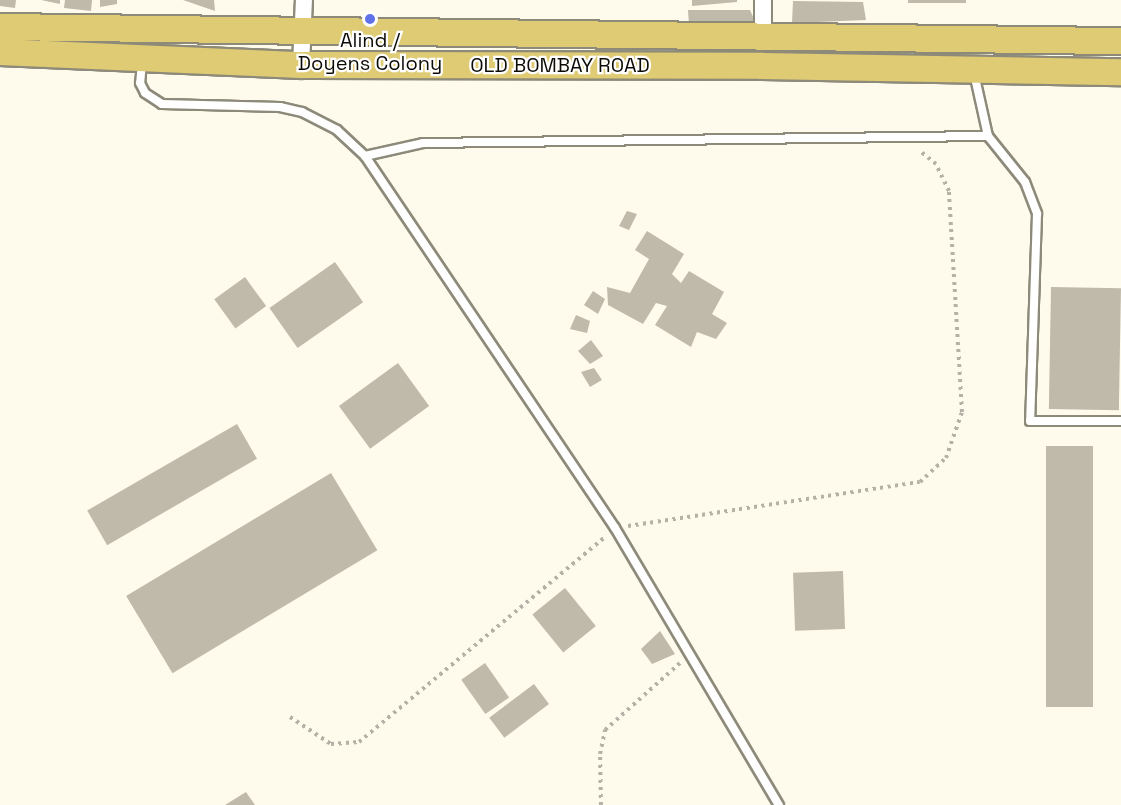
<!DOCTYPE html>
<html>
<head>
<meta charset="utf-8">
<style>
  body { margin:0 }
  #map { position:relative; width:1121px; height:805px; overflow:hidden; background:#fefbed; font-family:"Space Grotesk",sans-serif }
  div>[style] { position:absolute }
  .building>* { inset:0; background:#bfbaaa; transform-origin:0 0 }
  .path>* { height:4px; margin-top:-2px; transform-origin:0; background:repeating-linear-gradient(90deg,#b4b1a6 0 3px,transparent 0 7.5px) }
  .roads { filter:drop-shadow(2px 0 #8e8a7a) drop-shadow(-2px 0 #8e8a7a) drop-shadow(0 2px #8e8a7a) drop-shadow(0 -2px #8e8a7a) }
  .lane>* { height:8px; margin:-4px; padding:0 4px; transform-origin:4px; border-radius:4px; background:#fff }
  .street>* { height:16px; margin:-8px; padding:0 8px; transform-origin:8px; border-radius:8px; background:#fff }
  .primary>* { height:26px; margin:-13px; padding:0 13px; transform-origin:13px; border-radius:13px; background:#dfcb73 }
  .dots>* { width:16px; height:16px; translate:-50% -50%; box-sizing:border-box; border:3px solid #fff; border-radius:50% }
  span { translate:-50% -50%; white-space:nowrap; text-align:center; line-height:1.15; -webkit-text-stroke:4.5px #fff; paint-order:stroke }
  .poi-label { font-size:20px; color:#0d0b06 }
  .street-label { font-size:20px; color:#0d0b06 }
</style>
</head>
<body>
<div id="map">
  <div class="building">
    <i style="clip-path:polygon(0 0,16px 0,15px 8px,0 6px)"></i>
    <i style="clip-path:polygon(41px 0,60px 0,60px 4px)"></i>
    <i style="clip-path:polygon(65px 0,92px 0,91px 11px,64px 8px)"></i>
    <i style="clip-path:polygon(100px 0,117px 0,117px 4px,100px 7px)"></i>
    <i style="clip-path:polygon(183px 0,214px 0,215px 11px)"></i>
    <i style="clip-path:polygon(692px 0,737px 0,737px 2px,692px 6px)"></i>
    <i style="left:908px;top:0;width:58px;height:3px"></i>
    <i style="clip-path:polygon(793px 1px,863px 2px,866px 20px,792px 23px)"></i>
    <i style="clip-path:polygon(688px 10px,750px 10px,755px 21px,689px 25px)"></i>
    <i style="clip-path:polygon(627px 211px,637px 214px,629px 230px,619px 226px)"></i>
    <i style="clip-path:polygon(647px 231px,684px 254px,672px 274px,681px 283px,689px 271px,724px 292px,712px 314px,727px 323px,716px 339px,697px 332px,691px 347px,655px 325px,667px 306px,656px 303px,643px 324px,608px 305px,607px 287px,630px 293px,649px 259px,635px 250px)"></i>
    <i style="left:335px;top:262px;width:49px;height:80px;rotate:55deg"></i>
    <i style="left:245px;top:277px;width:36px;height:38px;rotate:54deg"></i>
    <i style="left:1051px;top:287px;width:70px;height:122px;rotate:1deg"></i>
    <i style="clip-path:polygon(593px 291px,605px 299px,598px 314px,584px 305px)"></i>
    <i style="clip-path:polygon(576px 315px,590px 321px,587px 333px,570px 329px)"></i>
    <i style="clip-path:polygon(591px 340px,603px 356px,590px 364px,578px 351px)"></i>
    <i style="left:398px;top:363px;width:53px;height:73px;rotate:54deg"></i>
    <i style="clip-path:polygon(594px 368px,602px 380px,590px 387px,581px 372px)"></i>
    <i style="left:237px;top:424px;width:40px;height:173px;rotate:60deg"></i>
    <i style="left:1046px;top:446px;width:47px;height:261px"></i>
    <i style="left:331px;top:473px;width:90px;height:239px;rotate:59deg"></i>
    <i style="left:843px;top:571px;width:58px;height:50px;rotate:88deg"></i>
    <i style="left:565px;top:588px;width:49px;height:42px;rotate:51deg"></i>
    <i style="clip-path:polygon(660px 631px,675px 654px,652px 664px,641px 649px)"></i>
    <i style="left:485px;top:663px;width:42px;height:29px;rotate:55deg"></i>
    <i style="left:534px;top:684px;width:25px;height:56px;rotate:53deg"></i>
    <i style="clip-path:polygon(246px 792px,255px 805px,225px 805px)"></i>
  </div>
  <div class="path">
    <i style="left:628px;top:526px;width:295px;rotate:-8.6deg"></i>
    <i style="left:920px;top:482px;width:35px;rotate:-43deg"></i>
    <i style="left:946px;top:458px;width:49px;rotate:-70.8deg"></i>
    <i style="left:962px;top:412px;width:221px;rotate:-93.4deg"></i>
    <i style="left:949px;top:191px;width:30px;rotate:-116deg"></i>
    <i style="left:936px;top:164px;width:22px;rotate:-141deg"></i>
    <i style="left:290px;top:717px;width:49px;rotate:33.4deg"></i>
    <i style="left:331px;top:744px;width:28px;rotate:-4deg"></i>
    <i style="left:359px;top:742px;width:322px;rotate:-39.8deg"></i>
    <i style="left:601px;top:805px;width:51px;rotate:-91.1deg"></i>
    <i style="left:600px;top:754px;width:25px;rotate:-78deg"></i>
    <i style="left:605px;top:730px;width:101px;rotate:-41.8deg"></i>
  </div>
  <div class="roads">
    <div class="lane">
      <i style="left:142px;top:62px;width:21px;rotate:95deg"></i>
      <i style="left:140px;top:83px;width:11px;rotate:63deg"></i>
      <i style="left:145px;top:93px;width:20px;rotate:33deg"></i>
      <i style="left:162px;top:104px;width:118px;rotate:1.5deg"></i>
      <i style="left:280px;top:107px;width:23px;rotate:13deg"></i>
      <i style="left:302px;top:112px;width:39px;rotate:27deg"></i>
      <i style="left:337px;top:130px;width:38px;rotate:43deg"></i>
      <i style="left:365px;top:156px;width:448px;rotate:56.1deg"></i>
      <i style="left:615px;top:528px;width:322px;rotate:59.4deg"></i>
      <i style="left:974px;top:73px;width:65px;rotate:77.5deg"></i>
      <i style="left:988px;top:136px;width:59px;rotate:51.2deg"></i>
      <i style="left:1025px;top:182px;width:34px;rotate:69deg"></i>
      <i style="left:1037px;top:214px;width:207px;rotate:91.9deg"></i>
      <i style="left:1030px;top:421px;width:91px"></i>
      <i style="left:365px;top:156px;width:59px;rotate:-12.6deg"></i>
      <i style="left:423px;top:143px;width:565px;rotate:-0.71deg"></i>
    </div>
    <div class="street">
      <i style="left:763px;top:39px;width:39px;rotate:-90deg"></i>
      <i style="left:301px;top:65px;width:65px;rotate:-87.4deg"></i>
    </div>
    <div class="primary">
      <i style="left:0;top:27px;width:1121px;rotate:0.72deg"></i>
      <i style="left:0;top:52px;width:301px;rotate:2.5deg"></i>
      <i style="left:301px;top:65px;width:461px;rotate:0.1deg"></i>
      <i style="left:762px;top:66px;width:359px;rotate:1deg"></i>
    </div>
  </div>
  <div class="dots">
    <i style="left:370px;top:19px;background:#6171e9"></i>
  </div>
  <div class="poi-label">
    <span style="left:370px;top:52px">Alind /<br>Doyens Colony</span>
  </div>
  <div class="street-label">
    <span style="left:560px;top:65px">OLD BOMBAY ROAD</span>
  </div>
</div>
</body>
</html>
